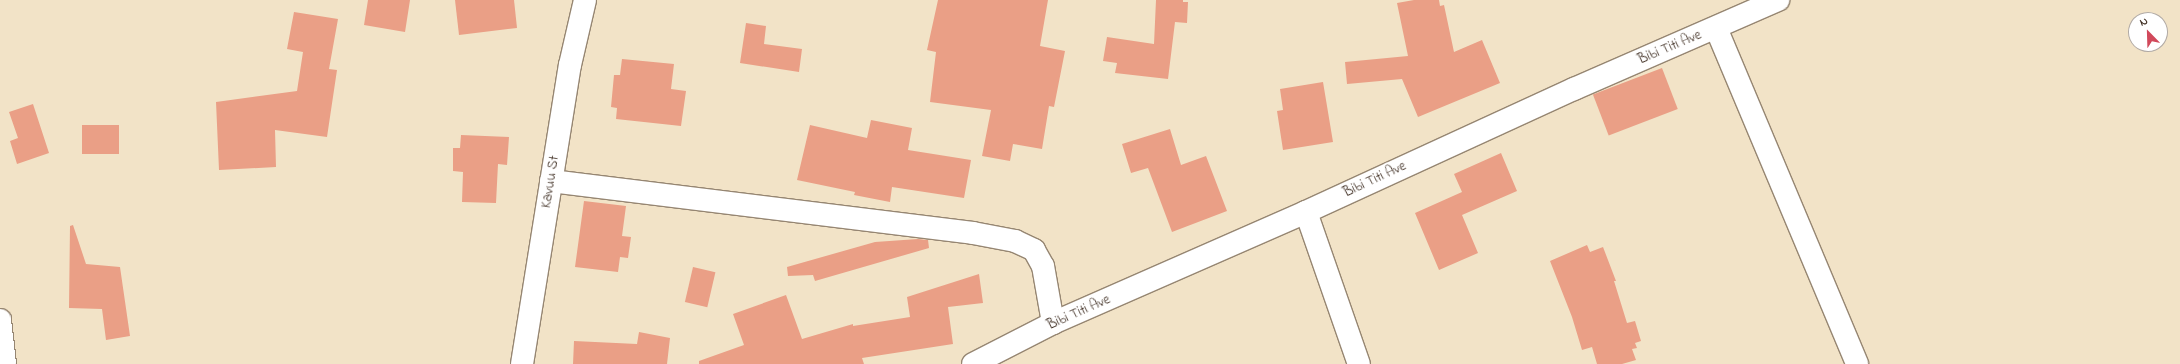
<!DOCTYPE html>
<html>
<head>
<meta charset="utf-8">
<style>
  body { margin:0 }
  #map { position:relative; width:2180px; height:364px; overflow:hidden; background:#f2e3c7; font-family:"Indie Flower",sans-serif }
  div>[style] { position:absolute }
  .building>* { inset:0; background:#ea9f86; transform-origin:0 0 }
  .roads { filter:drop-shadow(1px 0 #968672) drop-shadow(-1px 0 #968672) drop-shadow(0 1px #968672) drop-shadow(0 -1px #968672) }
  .minor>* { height:22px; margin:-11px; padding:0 11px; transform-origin:11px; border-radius:11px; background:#fff }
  span { translate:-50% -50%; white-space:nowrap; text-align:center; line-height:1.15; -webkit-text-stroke:4px #fff; paint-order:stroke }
  .street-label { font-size:14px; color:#3b2a1e }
  .north { position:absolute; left:2128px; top:12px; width:40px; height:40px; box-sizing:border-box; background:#fff; border:1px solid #b1aaa5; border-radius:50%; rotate:337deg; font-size:11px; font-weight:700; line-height:16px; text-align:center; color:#3b2a1e }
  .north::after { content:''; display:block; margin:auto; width:14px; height:18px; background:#d1495b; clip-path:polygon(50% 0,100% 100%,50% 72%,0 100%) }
</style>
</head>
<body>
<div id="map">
  <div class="building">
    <i style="clip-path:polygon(368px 0,410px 0,405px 32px,364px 25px)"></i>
    <i style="clip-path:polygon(455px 0,514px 0,517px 28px,459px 35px)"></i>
    <i style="clip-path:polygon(938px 0,1048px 0,1040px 46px,1065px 51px,1054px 107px,1049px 106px,1042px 149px,1013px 144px,1010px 161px,982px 156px,991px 110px,930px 102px,936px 52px,927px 50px)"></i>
    <i style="clip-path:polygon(1156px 0,1183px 0,1183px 2px,1188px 2px,1187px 23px,1175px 22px,1168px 79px,1115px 73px,1117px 63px,1103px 61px,1107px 37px,1154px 44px)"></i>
    <i style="clip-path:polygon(1414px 0,1439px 0,1440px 6px,1444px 5px,1454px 52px,1482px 40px,1500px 83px,1418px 117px,1402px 79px,1347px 84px,1345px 62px,1408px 56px,1397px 3px)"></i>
    <i style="clip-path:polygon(294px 12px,338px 19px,329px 69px,337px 70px,327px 137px,275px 130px,276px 167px,219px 170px,216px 102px,297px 91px,303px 52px,287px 49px)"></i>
    <i style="clip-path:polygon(746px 23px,766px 26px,764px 44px,802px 49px,799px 72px,740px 63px)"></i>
    <i style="clip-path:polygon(622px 59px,674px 64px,671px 89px,686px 91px,681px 126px,616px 119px,617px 108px,611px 107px,614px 75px,620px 75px)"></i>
    <i style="left:1662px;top:68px;width:44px;height:74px;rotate:69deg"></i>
    <i style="clip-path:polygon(1323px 82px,1333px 142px,1283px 150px,1277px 111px,1283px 110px,1280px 89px)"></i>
    <i style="clip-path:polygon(33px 104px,49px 153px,17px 164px,10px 141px,18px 138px,9px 112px)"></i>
    <i style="clip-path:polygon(871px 120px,912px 128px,908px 150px,971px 160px,964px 198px,892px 187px,890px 202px,854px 195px,855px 192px,797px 180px,810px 125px,867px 138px)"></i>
    <i style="left:82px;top:125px;width:37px;height:29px"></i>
    <i style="clip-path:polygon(1170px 129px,1181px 165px,1206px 156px,1227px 211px,1172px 232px,1148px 168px,1131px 173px,1122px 144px)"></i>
    <i style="clip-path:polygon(461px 135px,509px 137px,507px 165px,498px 164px,496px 203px,462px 202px,463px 172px,453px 171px,453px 148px,460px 148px)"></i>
    <i style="clip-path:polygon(1501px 153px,1517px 191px,1462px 215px,1478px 253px,1439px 270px,1415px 213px,1462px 192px,1454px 174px)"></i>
    <i style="clip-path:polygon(584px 201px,626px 206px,622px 236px,631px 237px,628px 258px,620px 257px,618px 272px,575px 267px)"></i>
    <i style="clip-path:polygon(73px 225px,86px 264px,120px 267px,130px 336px,106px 340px,102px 309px,69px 308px,70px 226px)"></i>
    <i style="clip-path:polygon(918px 239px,928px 240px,929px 248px,815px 281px,813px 275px,788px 276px,787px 267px,875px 242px)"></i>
    <i style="clip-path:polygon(1587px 245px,1590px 252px,1603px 247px,1616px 281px,1614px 281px,1627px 323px,1635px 321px,1641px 341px,1635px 343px,1637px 348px,1632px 349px,1636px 360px,1622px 364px,1597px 364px,1592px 347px,1582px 350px,1572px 317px,1550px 261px)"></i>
    <i style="left:693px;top:267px;width:23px;height:36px;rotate:13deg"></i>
    <i style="clip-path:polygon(979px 274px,983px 303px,948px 307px,953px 344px,862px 358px,864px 364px,699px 364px,699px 361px,744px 345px,733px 314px,786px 295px,802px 339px,853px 324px,853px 326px,910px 317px,907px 297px)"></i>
    <i style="clip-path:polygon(639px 332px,670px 338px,667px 364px,573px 364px,574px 341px,637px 344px)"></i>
  </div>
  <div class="roads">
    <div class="minor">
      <i style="left:1716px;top:28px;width:364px;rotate:67.2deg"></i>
      <i style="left:551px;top:181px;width:425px;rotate:7deg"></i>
      <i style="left:973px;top:233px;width:43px;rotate:10.8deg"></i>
      <i style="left:1015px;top:241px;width:21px;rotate:25deg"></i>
      <i style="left:1034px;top:250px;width:18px;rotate:61deg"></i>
      <i style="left:1043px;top:266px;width:58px;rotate:80deg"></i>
      <i style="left:1306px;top:212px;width:161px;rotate:70.8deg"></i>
      <i style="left:0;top:320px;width:44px;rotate:83.5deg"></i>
      <i style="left:522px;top:364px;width:303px;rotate:-80.9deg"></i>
      <i style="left:570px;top:65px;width:67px;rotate:-77deg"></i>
      <i style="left:973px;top:364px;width:90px;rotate:-27.1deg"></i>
      <i style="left:1053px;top:323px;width:276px;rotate:-23.7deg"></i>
      <i style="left:1306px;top:212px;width:295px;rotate:-24.7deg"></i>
      <i style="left:1574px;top:89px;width:223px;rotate:-23.6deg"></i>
    </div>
  </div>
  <div class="street-label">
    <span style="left:1670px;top:48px;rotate:-23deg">Bibi Titi Ave</span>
    <span style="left:1375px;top:180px;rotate:-25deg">Bibi Titi Ave</span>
    <span style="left:551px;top:182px;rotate:-81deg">Kavuu St</span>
    <span style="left:1079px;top:313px;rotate:-24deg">Bibi Titi Ave</span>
  </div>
  <div class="north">N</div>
</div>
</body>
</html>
